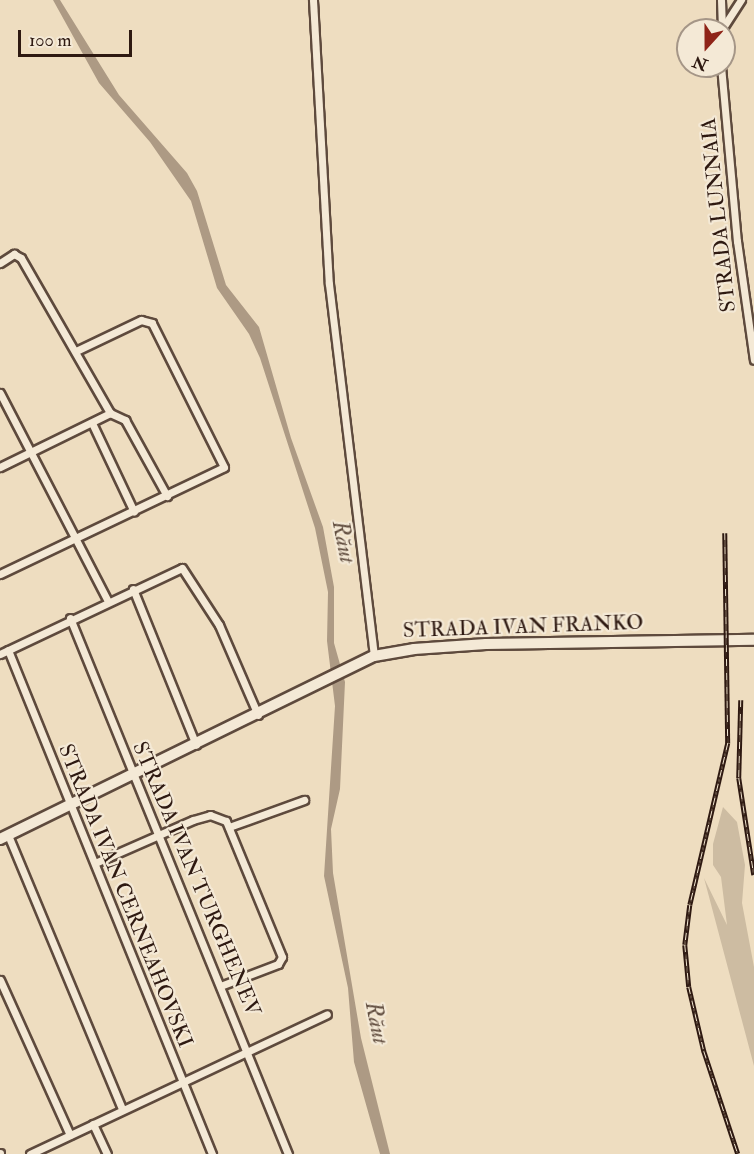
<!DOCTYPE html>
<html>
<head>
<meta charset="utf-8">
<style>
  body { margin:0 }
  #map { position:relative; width:754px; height:1154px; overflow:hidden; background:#eeddc0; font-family:"IM FELL Double Pica",serif }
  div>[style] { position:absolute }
  .green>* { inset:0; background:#cdbca2 }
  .water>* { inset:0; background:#ad9a84 }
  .roads { filter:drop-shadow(2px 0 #5e4a3d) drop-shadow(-2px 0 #5e4a3d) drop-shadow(0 2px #5e4a3d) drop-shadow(0 -2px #5e4a3d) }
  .minor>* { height:7px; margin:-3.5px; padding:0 3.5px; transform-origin:3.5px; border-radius:3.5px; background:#f4e9d6 }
  .secondary>* { height:10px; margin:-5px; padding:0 5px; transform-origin:5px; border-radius:5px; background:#f4e9d6 }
  .rail>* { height:4.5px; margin-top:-2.25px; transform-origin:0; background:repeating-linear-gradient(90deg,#f4e9d6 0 7px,#2e1911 0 14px); box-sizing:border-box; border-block:2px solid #2e1911 }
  span { translate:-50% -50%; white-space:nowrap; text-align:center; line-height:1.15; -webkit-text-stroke:4.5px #f4e9d6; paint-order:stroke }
  .street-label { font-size:21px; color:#2e1911 }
  .water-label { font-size:22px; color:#614d3f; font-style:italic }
  .north { position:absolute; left:676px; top:18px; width:60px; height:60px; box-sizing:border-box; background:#f4e9d6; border:2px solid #a59687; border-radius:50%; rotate:201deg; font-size:16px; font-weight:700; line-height:24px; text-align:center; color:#2e1911 }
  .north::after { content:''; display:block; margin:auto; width:21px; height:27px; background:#8f2418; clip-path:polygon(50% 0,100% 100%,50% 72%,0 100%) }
  .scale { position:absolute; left:18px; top:30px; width:114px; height:27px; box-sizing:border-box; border:3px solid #2e1911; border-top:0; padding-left:8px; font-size:18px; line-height:21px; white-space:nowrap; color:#2e1911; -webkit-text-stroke:4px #f4e9d6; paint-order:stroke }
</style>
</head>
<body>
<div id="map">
  <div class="green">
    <i style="clip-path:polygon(723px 807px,737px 822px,745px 865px,742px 903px,754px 967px,754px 1066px,704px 878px,727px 925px,721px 877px,713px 865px,713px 844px)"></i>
  </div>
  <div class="water">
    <i style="clip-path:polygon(53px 0,60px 0,119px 95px,187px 173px,197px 191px,226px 285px,259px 327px,291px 438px,323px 527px,334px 587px,334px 643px,345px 682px,340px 789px,331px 829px,333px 873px,361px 1038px,390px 1154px,380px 1154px,354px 1062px,348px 988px,324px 876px,335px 706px,327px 641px,328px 592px,315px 528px,260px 358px,249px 334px,217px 288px,191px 201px,150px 142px,99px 83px)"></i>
  </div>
  <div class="roads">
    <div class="minor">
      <i style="left:313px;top:0;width:284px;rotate:86.8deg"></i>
      <i style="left:329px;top:284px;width:375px;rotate:83.1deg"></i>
      <i style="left:721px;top:0;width:27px;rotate:88deg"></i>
      <i style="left:722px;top:29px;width:35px;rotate:-57deg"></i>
      <i style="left:721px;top:66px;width:176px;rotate:84.8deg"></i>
      <i style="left:737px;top:241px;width:120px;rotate:81.9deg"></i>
      <i style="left:0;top:263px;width:17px;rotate:-33deg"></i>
      <i style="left:14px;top:254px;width:8px;rotate:30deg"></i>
      <i style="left:21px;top:258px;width:179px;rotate:60.1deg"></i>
      <i style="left:110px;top:413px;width:17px;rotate:25deg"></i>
      <i style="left:125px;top:420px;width:87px;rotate:61.1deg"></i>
      <i style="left:0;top:393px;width:234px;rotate:62.6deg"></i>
      <i style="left:92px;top:423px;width:98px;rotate:64.7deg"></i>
      <i style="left:0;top:467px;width:123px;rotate:-26.1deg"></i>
      <i style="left:0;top:574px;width:248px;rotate:-25.5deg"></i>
      <i style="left:224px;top:467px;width:161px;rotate:-116.6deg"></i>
      <i style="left:152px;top:323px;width:11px;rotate:-165deg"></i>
      <i style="left:141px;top:320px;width:72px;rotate:154.5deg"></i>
      <i style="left:133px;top:589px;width:168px;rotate:68deg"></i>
      <i style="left:70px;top:618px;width:579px;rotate:67.87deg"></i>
      <i style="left:8px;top:650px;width:544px;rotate:67.96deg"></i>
      <i style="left:0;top:654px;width:201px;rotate:-25.3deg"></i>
      <i style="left:182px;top:568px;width:68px;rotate:57deg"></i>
      <i style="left:219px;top:625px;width:98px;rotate:66.6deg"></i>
      <i style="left:229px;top:827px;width:80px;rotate:-19.8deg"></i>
      <i style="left:8px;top:835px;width:297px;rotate:67.4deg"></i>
      <i style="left:95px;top:863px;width:107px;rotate:-23.7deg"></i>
      <i style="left:193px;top:820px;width:18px;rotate:-16deg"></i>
      <i style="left:210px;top:815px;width:17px;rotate:21deg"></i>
      <i style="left:226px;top:821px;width:147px;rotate:67.6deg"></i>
      <i style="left:282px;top:957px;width:8px;rotate:120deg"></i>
      <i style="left:278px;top:964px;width:59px;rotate:159.1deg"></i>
      <i style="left:0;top:980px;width:170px;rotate:65.7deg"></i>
      <i style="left:93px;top:1124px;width:33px;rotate:65deg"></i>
      <i style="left:0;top:1153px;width:1px;rotate:90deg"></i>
      <i style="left:30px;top:1154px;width:328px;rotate:-25.2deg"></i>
    </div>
    <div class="secondary">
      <i style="left:0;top:839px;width:416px;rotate:-26.1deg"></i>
      <i style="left:374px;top:656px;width:41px;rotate:-9.9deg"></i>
      <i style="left:414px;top:649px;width:72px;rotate:-4deg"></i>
      <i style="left:486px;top:644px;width:268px;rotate:-0.9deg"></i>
    </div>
  </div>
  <div class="rail">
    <i style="left:725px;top:533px;width:210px;rotate:89.2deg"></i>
    <i style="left:728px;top:743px;width:166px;rotate:103.2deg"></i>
    <i style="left:690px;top:905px;width:40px;rotate:97.1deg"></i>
    <i style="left:685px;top:945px;width:42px;rotate:84.6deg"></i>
    <i style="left:689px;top:987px;width:66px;rotate:76.8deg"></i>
    <i style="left:704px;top:1051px;width:108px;rotate:71.7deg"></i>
    <i style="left:741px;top:700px;width:78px;rotate:91.5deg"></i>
    <i style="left:739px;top:778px;width:98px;rotate:81.2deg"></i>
  </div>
  <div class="street-label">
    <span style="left:719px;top:215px;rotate:-96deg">STRADA LUNNAIA</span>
    <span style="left:523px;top:627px;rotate:-2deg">STRADA IVAN FRANKO</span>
    <span style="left:196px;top:879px;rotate:67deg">STRADA IVAN TURGHENEV</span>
    <span style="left:125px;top:896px;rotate:68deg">STRADA IVAN CERNEAHOVSKI</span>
  </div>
  <div class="water-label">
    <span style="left:343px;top:542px;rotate:79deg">Răut</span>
    <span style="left:376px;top:1023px;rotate:79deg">Răut</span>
  </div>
  <div class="north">N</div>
  <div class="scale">100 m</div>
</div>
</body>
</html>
